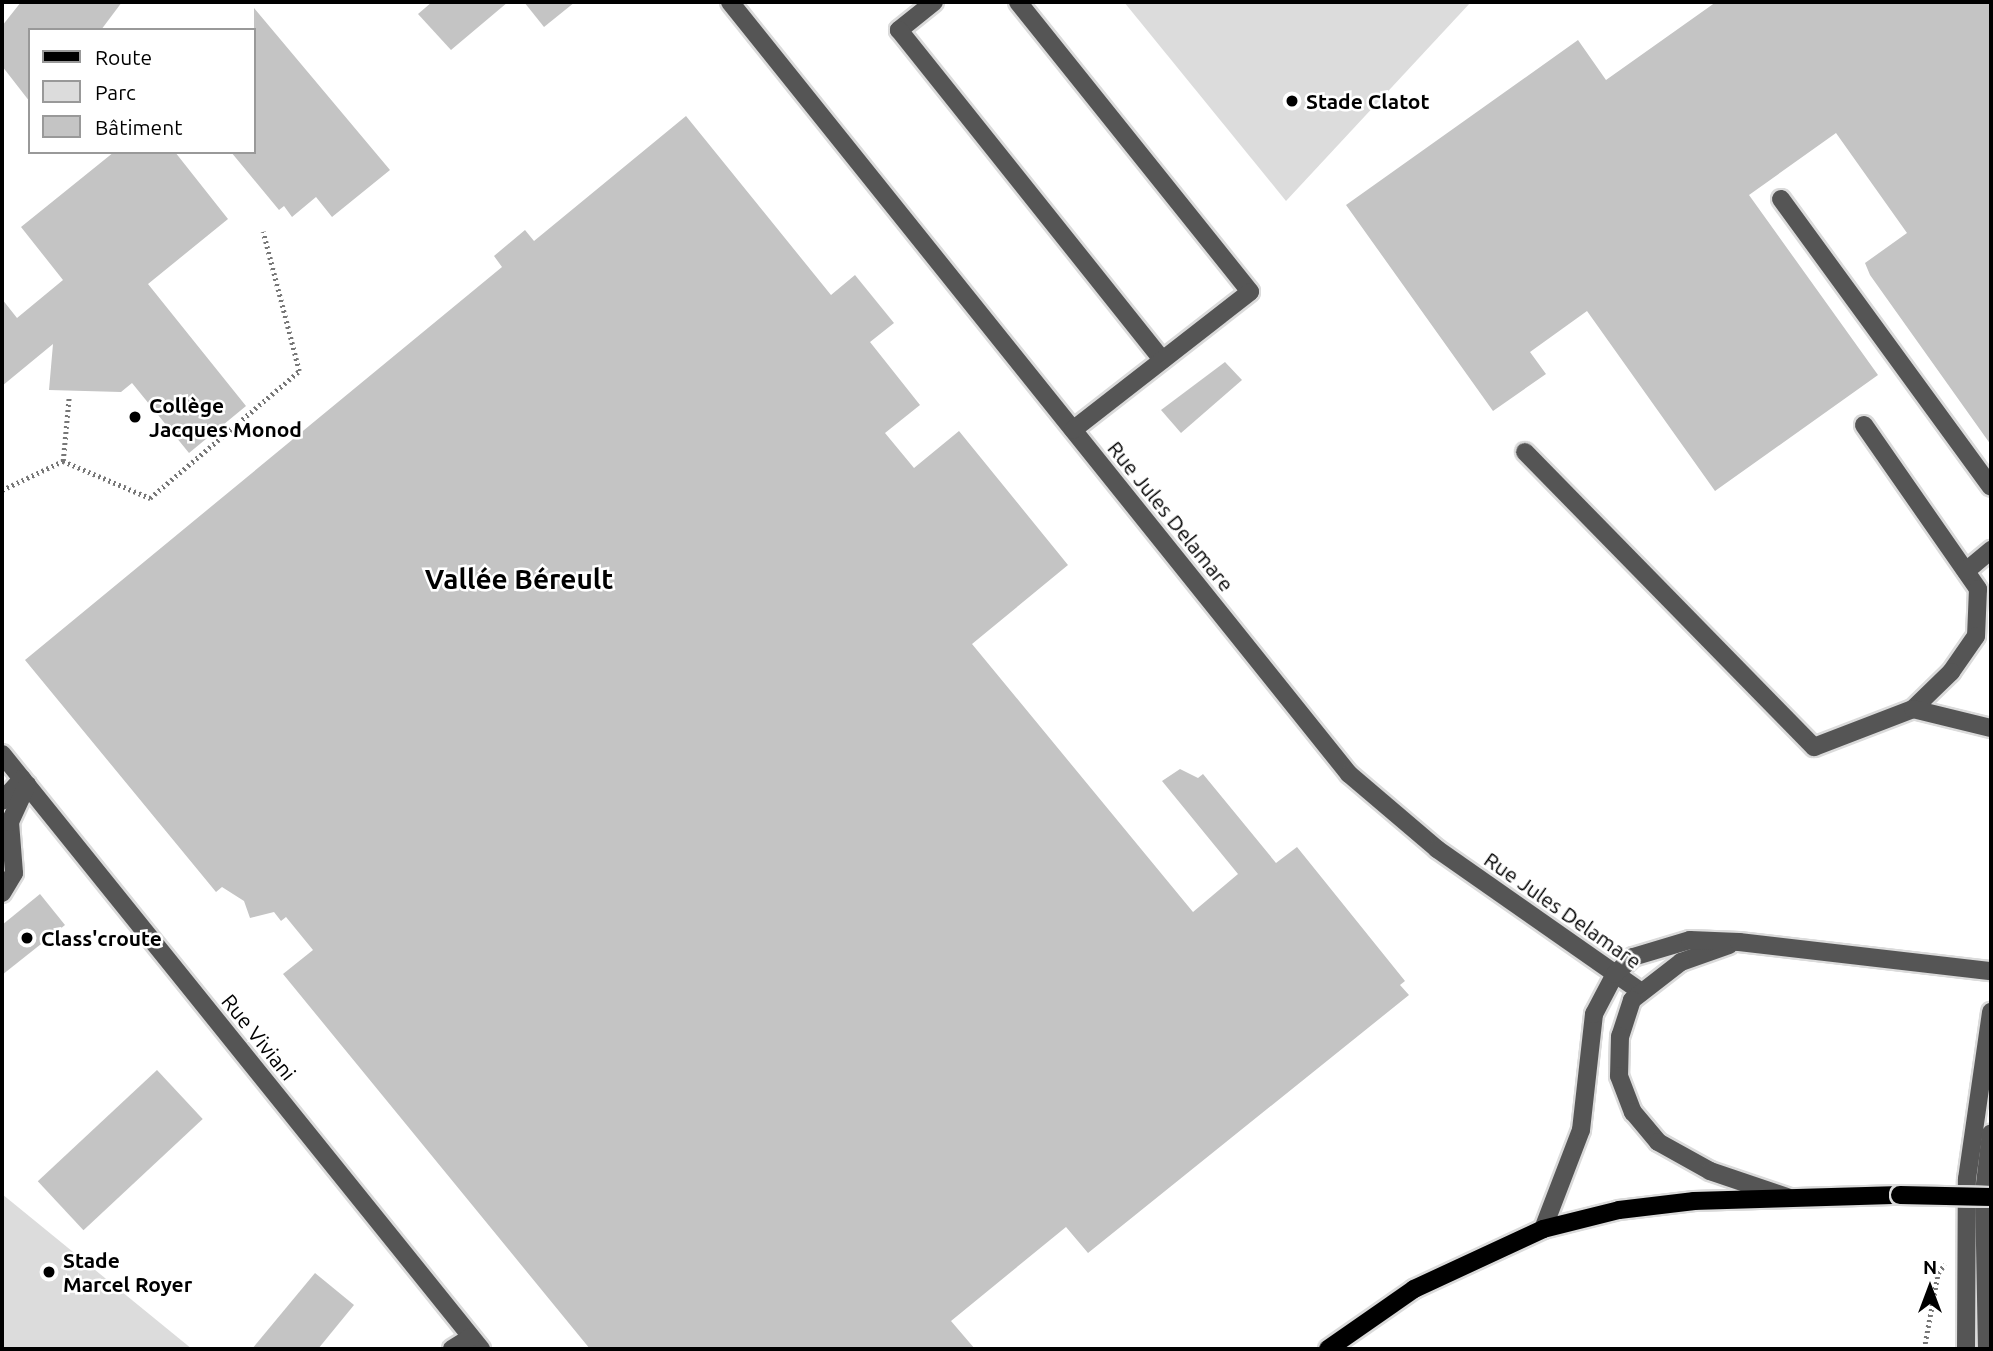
<!DOCTYPE html>
<html>
<head>
<meta charset="utf-8">
<style>
  body { margin:0 }
  #map { position:relative; width:1993px; height:1351px; overflow:hidden; background:#fff; font-family:Ubuntu,sans-serif }
  div>[style] { position:absolute }
  .green>* { inset:0; background:#dcdcdc }
  .building>* { inset:0; background:#c4c4c4; transform-origin:0 0 }
  .path>* { height:4.5px; margin-top:-2.25px; transform-origin:0; background:repeating-linear-gradient(90deg,#777 0 2px,transparent 0 5.5px) }
  .roads { filter:drop-shadow(2px 0 #dbdbdb) drop-shadow(-2px 0 #dbdbdb) drop-shadow(0 2px #dbdbdb) drop-shadow(0 -2px #dbdbdb) }
  .minor>* { height:18px; margin:-9px; padding:0 9px; transform-origin:9px; border-radius:9px; background:#555 }
  .major>* { height:18px; margin:-9px; padding:0 9px; transform-origin:9px; border-radius:9px; background:#000 }
  .bridges { filter:drop-shadow(2px 0 #dbdbdb) drop-shadow(-2px 0 #dbdbdb) drop-shadow(0 2px #dbdbdb) drop-shadow(0 -2px #dbdbdb) }
  .major-bridge>* { height:18px; margin:-9px; padding:0 9px; transform-origin:9px; border-radius:9px; background:#000 }
  .dots>* { width:19px; height:19px; translate:-50% -50%; box-sizing:border-box; border:4px solid #fff; border-radius:50% }
  span { translate:-50% -50%; white-space:nowrap; text-align:center; line-height:1.15; -webkit-text-stroke:5px #fff; paint-order:stroke }
  .poi-label { font-size:21px; color:#000; font-weight:700 }
  .left { translate:0 -50%; text-align:left }
  .street-label { font-size:21px; color:#000 }
  .district-label { font-size:28px; color:#000; font-weight:700 }
  .frame { position:absolute; inset:0; border:4px solid #000; pointer-events:none }
  .legend { position:absolute; left:28px; top:28px; width:228px; height:126px; box-sizing:border-box; background:#fff; border:2px solid #999; margin:0; padding:9px 12px; list-style:none; font-size:21px; color:#000 }
  .legend li { display:flex; align-items:center; gap:14px; height:35px }
  .legend b { width:35px; border:2px solid #999 }
  .north { position:absolute; left:1895px; top:1253px; width:70px; height:70px; -webkit-text-stroke:5px #fff; paint-order:stroke; rotate:0deg; font-size:19px; font-weight:700; line-height:28px; text-align:center; color:#000 }
  .north::after { content:''; display:block; margin:auto; width:24px; height:32px; background:#000; clip-path:polygon(50% 0,100% 100%,50% 72%,0 100%) }
</style>
</head>
<body>
<div id="map">
  <div class="green">
    <i style="clip-path:polygon(1124px 2px,1471px 2px,1286px 201px)"></i>
    <i style="clip-path:polygon(2px 1194px,192px 1349px,2px 1349px)"></i>
  </div>
  <div class="building">
    <i style="clip-path:polygon(21px 2px,122px 2px,101px 30px,30px 30px,30px 102px,2px 66px,2px 26px)"></i>
    <i style="clip-path:polygon(432px 2px,508px 2px,451px 50px,418px 14px)"></i>
    <i style="clip-path:polygon(524px 2px,575px 2px,544px 27px)"></i>
    <i style="clip-path:polygon(1716px 2px,1991px 2px,1991px 445px,1870px 275px,1865px 263px,1907px 233px,1836px 133px,1749px 195px,1878px 375px,1715px 491px,1587px 311px,1530px 352px,1546px 374px,1493px 411px,1346px 205px,1578px 40px,1606px 80px)"></i>
    <i style="clip-path:polygon(254px 8px,390px 170px,332px 217px,316px 197px,292px 217px,284px 206px,279px 210px,231px 152px,254px 152px)"></i>
    <i style="clip-path:polygon(686px 116px,831px 295px,855px 275px,894px 323px,870px 342px,920px 405px,885px 433px,914px 468px,959px 431px,1068px 565px,972px 644px,1193px 912px,1238px 874px,1162px 781px,1180px 769px,1198px 778px,1203px 774px,1276px 863px,1297px 847px,1405px 981px,1400px 985px,1409px 995px,1088px 1253px,1066px 1227px,951px 1321px,975px 1349px,590px 1349px,283px 974px,313px 950px,286px 917px,281px 921px,274px 912px,250px 918px,244px 901px,222px 887px,216px 892px,25px 660px,502px 267px,494px 256px,525px 230px,534px 241px)"></i>
    <i style="clip-path:polygon(114px 152px,175px 152px,228px 219px,148px 284px,246px 406px,189px 453px,132px 383px,121px 392px,49px 390px,53px 344px,2px 386px,2px 299px,17px 318px,63px 280px,21px 227px)"></i>
    <i style="clip-path:polygon(1225px 362px,1242px 380px,1181px 433px,1161px 410px)"></i>
    <i style="clip-path:polygon(40px 894px,65px 925px,2px 975px,2px 925px)"></i>
    <i style="left:157px;top:1070px;width:67px;height:163px;rotate:47deg"></i>
    <i style="clip-path:polygon(315px 1273px,354px 1305px,318px 1349px,252px 1349px)"></i>
  </div>
  <div class="path">
    <i style="left:63px;top:461px;width:95px;rotate:23deg"></i>
    <i style="left:150px;top:498px;width:196px;rotate:-40.4deg"></i>
    <i style="left:299px;top:371px;width:144px;rotate:-104.5deg"></i>
    <i style="left:2px;top:490px;width:68px;rotate:-25.4deg"></i>
    <i style="left:63px;top:461px;width:65px;rotate:-84.7deg"></i>
    <i style="left:1924px;top:1349px;width:77px;rotate:-79.6deg"></i>
    <i style="left:1938px;top:1273px;width:11px;rotate:-52deg"></i>
  </div>
  <div class="roads">
    <div class="minor">
      <i style="left:730px;top:2px;width:990px;rotate:51.28deg"></i>
      <i style="left:1349px;top:774px;width:116px;rotate:40.4deg"></i>
      <i style="left:1437px;top:849px;width:249px;rotate:35deg"></i>
      <i style="left:934px;top:2px;width:45px;rotate:141.3deg"></i>
      <i style="left:899px;top:30px;width:422px;rotate:51.4deg"></i>
      <i style="left:1018px;top:2px;width:371px;rotate:51.3deg"></i>
      <i style="left:1250px;top:292px;width:224px;rotate:142.1deg"></i>
      <i style="left:1781px;top:199px;width:356px;rotate:53.9deg"></i>
      <i style="left:1864px;top:425px;width:200px;rotate:55.2deg"></i>
      <i style="left:1978px;top:589px;width:47px;rotate:92.4deg"></i>
      <i style="left:1976px;top:636px;width:44px;rotate:124.8deg"></i>
      <i style="left:1951px;top:672px;width:53px;rotate:135.8deg"></i>
      <i style="left:1525px;top:452px;width:413px;rotate:45.6deg"></i>
      <i style="left:1814px;top:747px;width:106px;rotate:-21deg"></i>
      <i style="left:1913px;top:709px;width:80px;rotate:13.7deg"></i>
      <i style="left:1966px;top:571px;width:33px;rotate:-40deg"></i>
      <i style="left:2px;top:754px;width:764px;rotate:51.16deg"></i>
      <i style="left:2px;top:801px;width:30px;rotate:-48deg"></i>
      <i style="left:2px;top:893px;width:23px;rotate:-59deg"></i>
      <i style="left:14px;top:873px;width:51px;rotate:-94.5deg"></i>
      <i style="left:10px;top:822px;width:41px;rotate:-65.3deg"></i>
      <i style="left:1729px;top:945px;width:51px;rotate:160.5deg"></i>
      <i style="left:1681px;top:962px;width:62px;rotate:142.2deg"></i>
      <i style="left:1632px;top:1000px;width:38px;rotate:108deg"></i>
      <i style="left:1620px;top:1036px;width:40px;rotate:91.4deg"></i>
      <i style="left:1619px;top:1076px;width:39px;rotate:69deg"></i>
      <i style="left:1633px;top:1112px;width:39px;rotate:50deg"></i>
      <i style="left:1658px;top:1142px;width:60px;rotate:29.1deg"></i>
      <i style="left:1710px;top:1171px;width:81px;rotate:18.7deg"></i>
      <i style="left:1543px;top:1229px;width:106px;rotate:-69deg"></i>
      <i style="left:1581px;top:1130px;width:117px;rotate:-83.6deg"></i>
      <i style="left:1594px;top:1014px;width:45px;rotate:-62.3deg"></i>
      <i style="left:1615px;top:974px;width:25px;rotate:-43deg"></i>
      <i style="left:1633px;top:957px;width:59px;rotate:-16.6deg"></i>
      <i style="left:1690px;top:940px;width:49px;rotate:2.3deg"></i>
      <i style="left:1739px;top:942px;width:254px;rotate:6.6deg"></i>
      <i style="left:452px;top:1349px;width:22px;rotate:-32deg"></i>
      <i style="left:1966px;top:1349px;width:170px;rotate:-89.7deg"></i>
      <i style="left:1967px;top:1179px;width:169px;rotate:-81.8deg"></i>
      <i style="left:1987px;top:1349px;width:157px;rotate:-91.1deg"></i>
      <i style="left:1984px;top:1192px;width:59px;rotate:-83.2deg"></i>
    </div>
    <div class="major">
      <i style="left:1328px;top:1349px;width:105px;rotate:-34.9deg"></i>
      <i style="left:1414px;top:1289px;width:142px;rotate:-24.9deg"></i>
      <i style="left:1543px;top:1229px;width:78px;rotate:-14deg"></i>
      <i style="left:1619px;top:1210px;width:76px;rotate:-6.8deg"></i>
      <i style="left:1694px;top:1201px;width:206px;rotate:-1.7deg"></i>
    </div>
  </div>
  <div class="bridges">
    <div class="major-bridge">
      <i style="left:1900px;top:1195px;width:91px;rotate:1.3deg"></i>
    </div>
  </div>
  <div class="dots">
    <i style="left:1292px;top:101px;background:#000"></i>
    <i style="left:135px;top:417px;background:#000"></i>
    <i style="left:27px;top:938px;background:#000"></i>
    <i style="left:49px;top:1272px;background:#000"></i>
  </div>
  <div class="poi-label">
    <span class="left" style="left:1306px;top:101px">Stade Clatot</span>
    <span class="left" style="left:149px;top:417px">Collège<br>Jacques Monod</span>
    <span class="left" style="left:41px;top:938px">Class'croute</span>
    <span class="left" style="left:63px;top:1272px">Stade<br>Marcel Royer</span>
  </div>
  <div class="street-label">
    <span style="left:1171px;top:516px;rotate:51deg">Rue Jules Delamare</span>
    <span style="left:1563px;top:910px;rotate:35deg">Rue Jules Delamare</span>
    <span style="left:259px;top:1037px;rotate:51deg">Rue Viviani</span>
  </div>
  <div class="district-label">
    <span style="left:519px;top:579px">Vallée Béreult</span>
  </div>
  <div class="frame"></div>
  <ul class="legend">
  <li><b style="height:9px;background:#000"></b>Route</li>
  <li><b style="height:19px;background:#dcdcdc"></b>Parc</li>
  <li><b style="height:19px;background:#c4c4c4"></b>Bâtiment</li>
  </ul>
  <div class="north">N</div>
</div>
</body>
</html>
